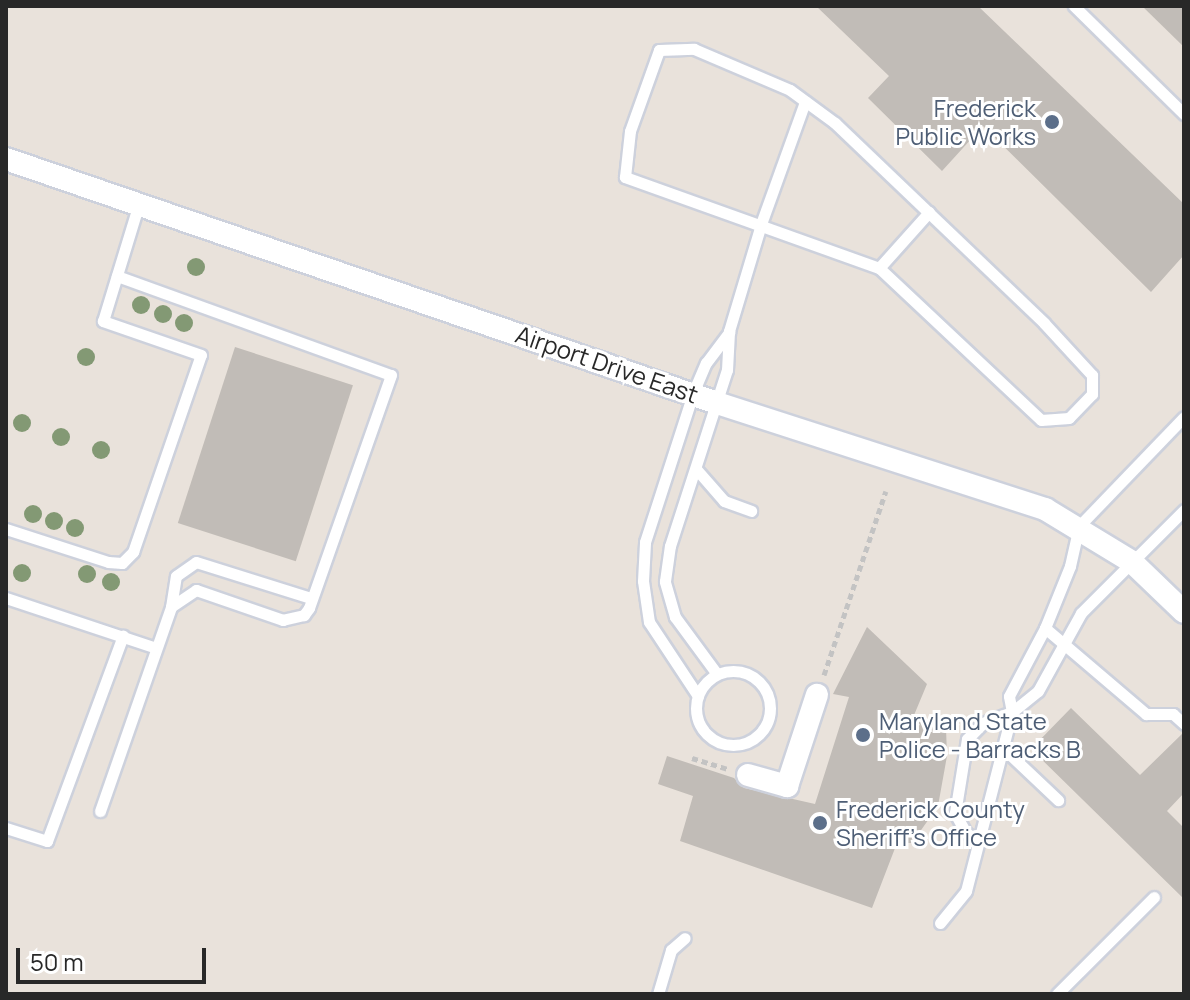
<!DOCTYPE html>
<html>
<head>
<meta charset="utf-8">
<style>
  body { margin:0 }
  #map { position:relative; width:1190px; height:1000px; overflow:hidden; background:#e9e2db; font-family:Manrope,sans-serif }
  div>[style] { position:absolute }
  .building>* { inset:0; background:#c1bcb7; transform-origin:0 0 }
  .path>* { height:5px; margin-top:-2.5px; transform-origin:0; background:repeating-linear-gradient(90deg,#c3c3c3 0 6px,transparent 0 10px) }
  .roads { filter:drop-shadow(2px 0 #cdd1dc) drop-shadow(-2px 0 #cdd1dc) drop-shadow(0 2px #cdd1dc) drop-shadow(0 -2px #cdd1dc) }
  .lane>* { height:11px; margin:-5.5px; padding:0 5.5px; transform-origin:5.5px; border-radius:5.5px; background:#fff }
  .lane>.ring { margin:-5.5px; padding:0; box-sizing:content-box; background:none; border:11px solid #fff; border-radius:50% }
  .street>* { height:22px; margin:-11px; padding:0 11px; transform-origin:11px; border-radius:11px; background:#fff }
  .trees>* { width:18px; height:18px; margin:-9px; border-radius:50%; background:#839974 }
  .dots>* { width:22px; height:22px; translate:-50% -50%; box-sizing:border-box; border:4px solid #fff; border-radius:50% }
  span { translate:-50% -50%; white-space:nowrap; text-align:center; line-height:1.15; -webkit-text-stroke:6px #fff; paint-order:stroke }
  .service-label { font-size:24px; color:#4e5e75 }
  .right { translate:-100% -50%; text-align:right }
  .left { translate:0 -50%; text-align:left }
  .street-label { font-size:24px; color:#282828 }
  .frame { position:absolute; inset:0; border:8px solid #282828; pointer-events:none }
  .scale { position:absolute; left:16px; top:948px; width:190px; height:36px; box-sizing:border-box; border:4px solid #282828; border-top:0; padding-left:10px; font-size:24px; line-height:28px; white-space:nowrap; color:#282828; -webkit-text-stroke:6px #fff; paint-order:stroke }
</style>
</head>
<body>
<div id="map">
  <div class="building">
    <i style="clip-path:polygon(816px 6px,978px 6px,1184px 204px,1184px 255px,1151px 292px,983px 126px,942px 171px,868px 98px,889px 76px)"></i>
    <i style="clip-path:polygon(1142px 6px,1184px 6px,1184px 47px)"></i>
    <i style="left:235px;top:347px;width:124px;height:185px;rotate:18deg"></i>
    <i style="clip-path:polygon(867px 627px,927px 684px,912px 720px,946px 728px,947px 756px,938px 806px,912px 843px,897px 843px,872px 908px,680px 841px,693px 796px,658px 784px,667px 756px,734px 778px,744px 788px,815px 804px,849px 697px,833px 694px)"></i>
    <i style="clip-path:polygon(1071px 708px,1140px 775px,1184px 732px,1184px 793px,1167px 811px,1184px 828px,1184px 899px,1031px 749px)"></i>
  </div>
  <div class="path">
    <i style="left:824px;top:675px;width:194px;rotate:-71.4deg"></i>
    <i style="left:692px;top:758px;width:38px;rotate:17deg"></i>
  </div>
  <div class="roads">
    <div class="lane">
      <i style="left:1074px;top:6px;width:154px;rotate:44.5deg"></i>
      <i style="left:694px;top:49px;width:104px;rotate:23.1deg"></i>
      <i style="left:790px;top:90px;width:56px;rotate:36.3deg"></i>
      <i style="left:835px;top:123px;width:289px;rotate:43.7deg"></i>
      <i style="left:1044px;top:323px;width:71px;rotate:47.3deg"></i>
      <i style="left:1092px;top:375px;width:19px;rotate:90deg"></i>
      <i style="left:1092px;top:394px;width:33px;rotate:134deg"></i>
      <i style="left:1069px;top:418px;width:28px;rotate:176deg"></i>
      <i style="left:1041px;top:420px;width:222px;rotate:-136.8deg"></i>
      <i style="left:879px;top:268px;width:270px;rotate:-160.3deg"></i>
      <i style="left:625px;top:177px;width:46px;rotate:-83.8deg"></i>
      <i style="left:630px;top:131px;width:86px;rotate:-70.3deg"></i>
      <i style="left:659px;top:50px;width:35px;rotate:-2deg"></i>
      <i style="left:879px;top:268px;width:75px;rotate:-48.2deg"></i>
      <i style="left:117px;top:276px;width:291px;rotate:19.9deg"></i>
      <i style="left:391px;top:375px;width:247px;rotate:109.4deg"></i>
      <i style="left:309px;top:608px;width:9px;rotate:126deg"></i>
      <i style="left:304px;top:615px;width:22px;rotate:167deg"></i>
      <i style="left:283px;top:620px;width:92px;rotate:-161deg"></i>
      <i style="left:196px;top:590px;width:30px;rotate:146deg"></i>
      <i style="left:171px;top:607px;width:31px;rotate:-81deg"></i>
      <i style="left:176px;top:576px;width:24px;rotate:-35deg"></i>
      <i style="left:196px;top:562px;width:121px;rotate:17.4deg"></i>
      <i style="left:697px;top:470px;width:41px;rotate:48.9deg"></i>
      <i style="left:724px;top:501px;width:29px;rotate:20deg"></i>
      <i style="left:6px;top:529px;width:107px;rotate:17.9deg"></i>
      <i style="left:108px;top:562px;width:14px;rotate:4deg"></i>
      <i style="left:122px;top:563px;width:16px;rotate:-45deg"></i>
      <i style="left:133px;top:552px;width:208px;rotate:-71deg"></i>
      <i style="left:201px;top:355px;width:104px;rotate:-160.9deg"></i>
      <i style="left:103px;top:321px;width:123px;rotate:-73deg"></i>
      <i style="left:6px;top:598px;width:158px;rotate:18.4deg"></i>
      <i style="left:1045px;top:628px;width:133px;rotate:40.4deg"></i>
      <i style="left:1146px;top:714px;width:27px"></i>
      <i style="left:1173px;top:714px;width:15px;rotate:42deg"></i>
      <i class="ring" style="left:696px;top:671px;width:63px;height:63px"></i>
      <i style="left:717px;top:674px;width:71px;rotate:-126.4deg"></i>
      <i style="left:675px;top:617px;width:37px;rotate:-106deg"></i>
      <i style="left:665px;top:581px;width:35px;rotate:-82deg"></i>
      <i style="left:670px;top:546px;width:185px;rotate:-72.1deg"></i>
      <i style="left:727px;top:370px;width:39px;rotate:-87deg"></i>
      <i style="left:729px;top:331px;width:112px;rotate:-73.3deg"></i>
      <i style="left:761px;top:224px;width:130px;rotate:-70.2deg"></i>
      <i style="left:698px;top:696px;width:89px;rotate:-123.5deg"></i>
      <i style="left:649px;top:622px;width:41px;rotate:-98.3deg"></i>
      <i style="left:643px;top:581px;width:39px;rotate:-87deg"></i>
      <i style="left:645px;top:542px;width:157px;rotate:-72.1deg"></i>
      <i style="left:693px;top:393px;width:33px;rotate:-67deg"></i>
      <i style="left:706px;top:363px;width:39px;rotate:-53deg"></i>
      <i style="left:1003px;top:748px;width:76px;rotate:43.4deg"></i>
      <i style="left:100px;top:811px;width:216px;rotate:-70.8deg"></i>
      <i style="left:6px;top:828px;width:43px;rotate:17.6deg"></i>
      <i style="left:47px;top:841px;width:219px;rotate:-69.7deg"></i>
      <i style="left:979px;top:841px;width:15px;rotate:-148deg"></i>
      <i style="left:966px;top:833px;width:23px;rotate:-119deg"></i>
      <i style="left:955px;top:813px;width:75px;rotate:-80.8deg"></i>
      <i style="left:967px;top:739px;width:23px;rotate:-45deg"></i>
      <i style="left:983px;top:723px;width:31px;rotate:-21deg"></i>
      <i style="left:1012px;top:712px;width:33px;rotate:-39deg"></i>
      <i style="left:1038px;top:691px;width:89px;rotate:-61.1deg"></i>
      <i style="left:1081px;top:613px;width:146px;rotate:-45deg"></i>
      <i style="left:940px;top:923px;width:41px;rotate:-50.9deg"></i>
      <i style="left:966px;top:891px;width:185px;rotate:-75.6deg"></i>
      <i style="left:1012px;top:712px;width:16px;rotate:-101deg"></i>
      <i style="left:1009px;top:696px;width:77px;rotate:-62.1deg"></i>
      <i style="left:1045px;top:628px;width:67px;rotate:-68deg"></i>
      <i style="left:1070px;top:566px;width:41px;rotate:-77.3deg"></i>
      <i style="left:1079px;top:526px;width:151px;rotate:-46.1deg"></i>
      <i style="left:658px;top:994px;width:46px;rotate:-73.5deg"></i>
      <i style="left:671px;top:950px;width:18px;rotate:-41deg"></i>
      <i style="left:1057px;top:994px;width:137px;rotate:-45deg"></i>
    </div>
    <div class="street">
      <i style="left:6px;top:159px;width:752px;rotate:18.94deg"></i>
      <i style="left:717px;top:403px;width:345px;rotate:17.9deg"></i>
      <i style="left:1045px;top:509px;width:102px;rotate:31.3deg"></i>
      <i style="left:1132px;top:562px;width:72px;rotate:43.9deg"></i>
      <i style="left:748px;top:775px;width:41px;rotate:15.8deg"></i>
      <i style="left:787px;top:786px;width:96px;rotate:-71.8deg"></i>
    </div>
  </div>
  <div class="trees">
    <i style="left:196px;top:267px"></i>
    <i style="left:141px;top:305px"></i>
    <i style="left:163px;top:314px"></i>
    <i style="left:184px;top:323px"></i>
    <i style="left:86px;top:357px"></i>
    <i style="left:22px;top:423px"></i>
    <i style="left:61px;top:437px"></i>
    <i style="left:101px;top:450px"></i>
    <i style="left:33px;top:514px"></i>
    <i style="left:54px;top:521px"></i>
    <i style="left:75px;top:528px"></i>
    <i style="left:22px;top:573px"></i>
    <i style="left:87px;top:574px"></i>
    <i style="left:111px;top:582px"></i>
  </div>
  <div class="dots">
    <i style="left:1052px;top:122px;background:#5c6f8a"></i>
    <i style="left:863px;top:735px;background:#5c6f8a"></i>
    <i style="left:820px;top:823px;background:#5c6f8a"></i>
  </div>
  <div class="service-label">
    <span class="right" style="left:1036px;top:122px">Frederick<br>Public Works</span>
    <span class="left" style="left:879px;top:735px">Maryland State<br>Police - Barracks B</span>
    <span class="left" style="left:836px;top:823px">Frederick County<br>Sheriff's Office</span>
  </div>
  <div class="street-label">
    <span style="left:607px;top:364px;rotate:19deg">Airport Drive East</span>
  </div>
  <div class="frame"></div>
  <div class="scale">50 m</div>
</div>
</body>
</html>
